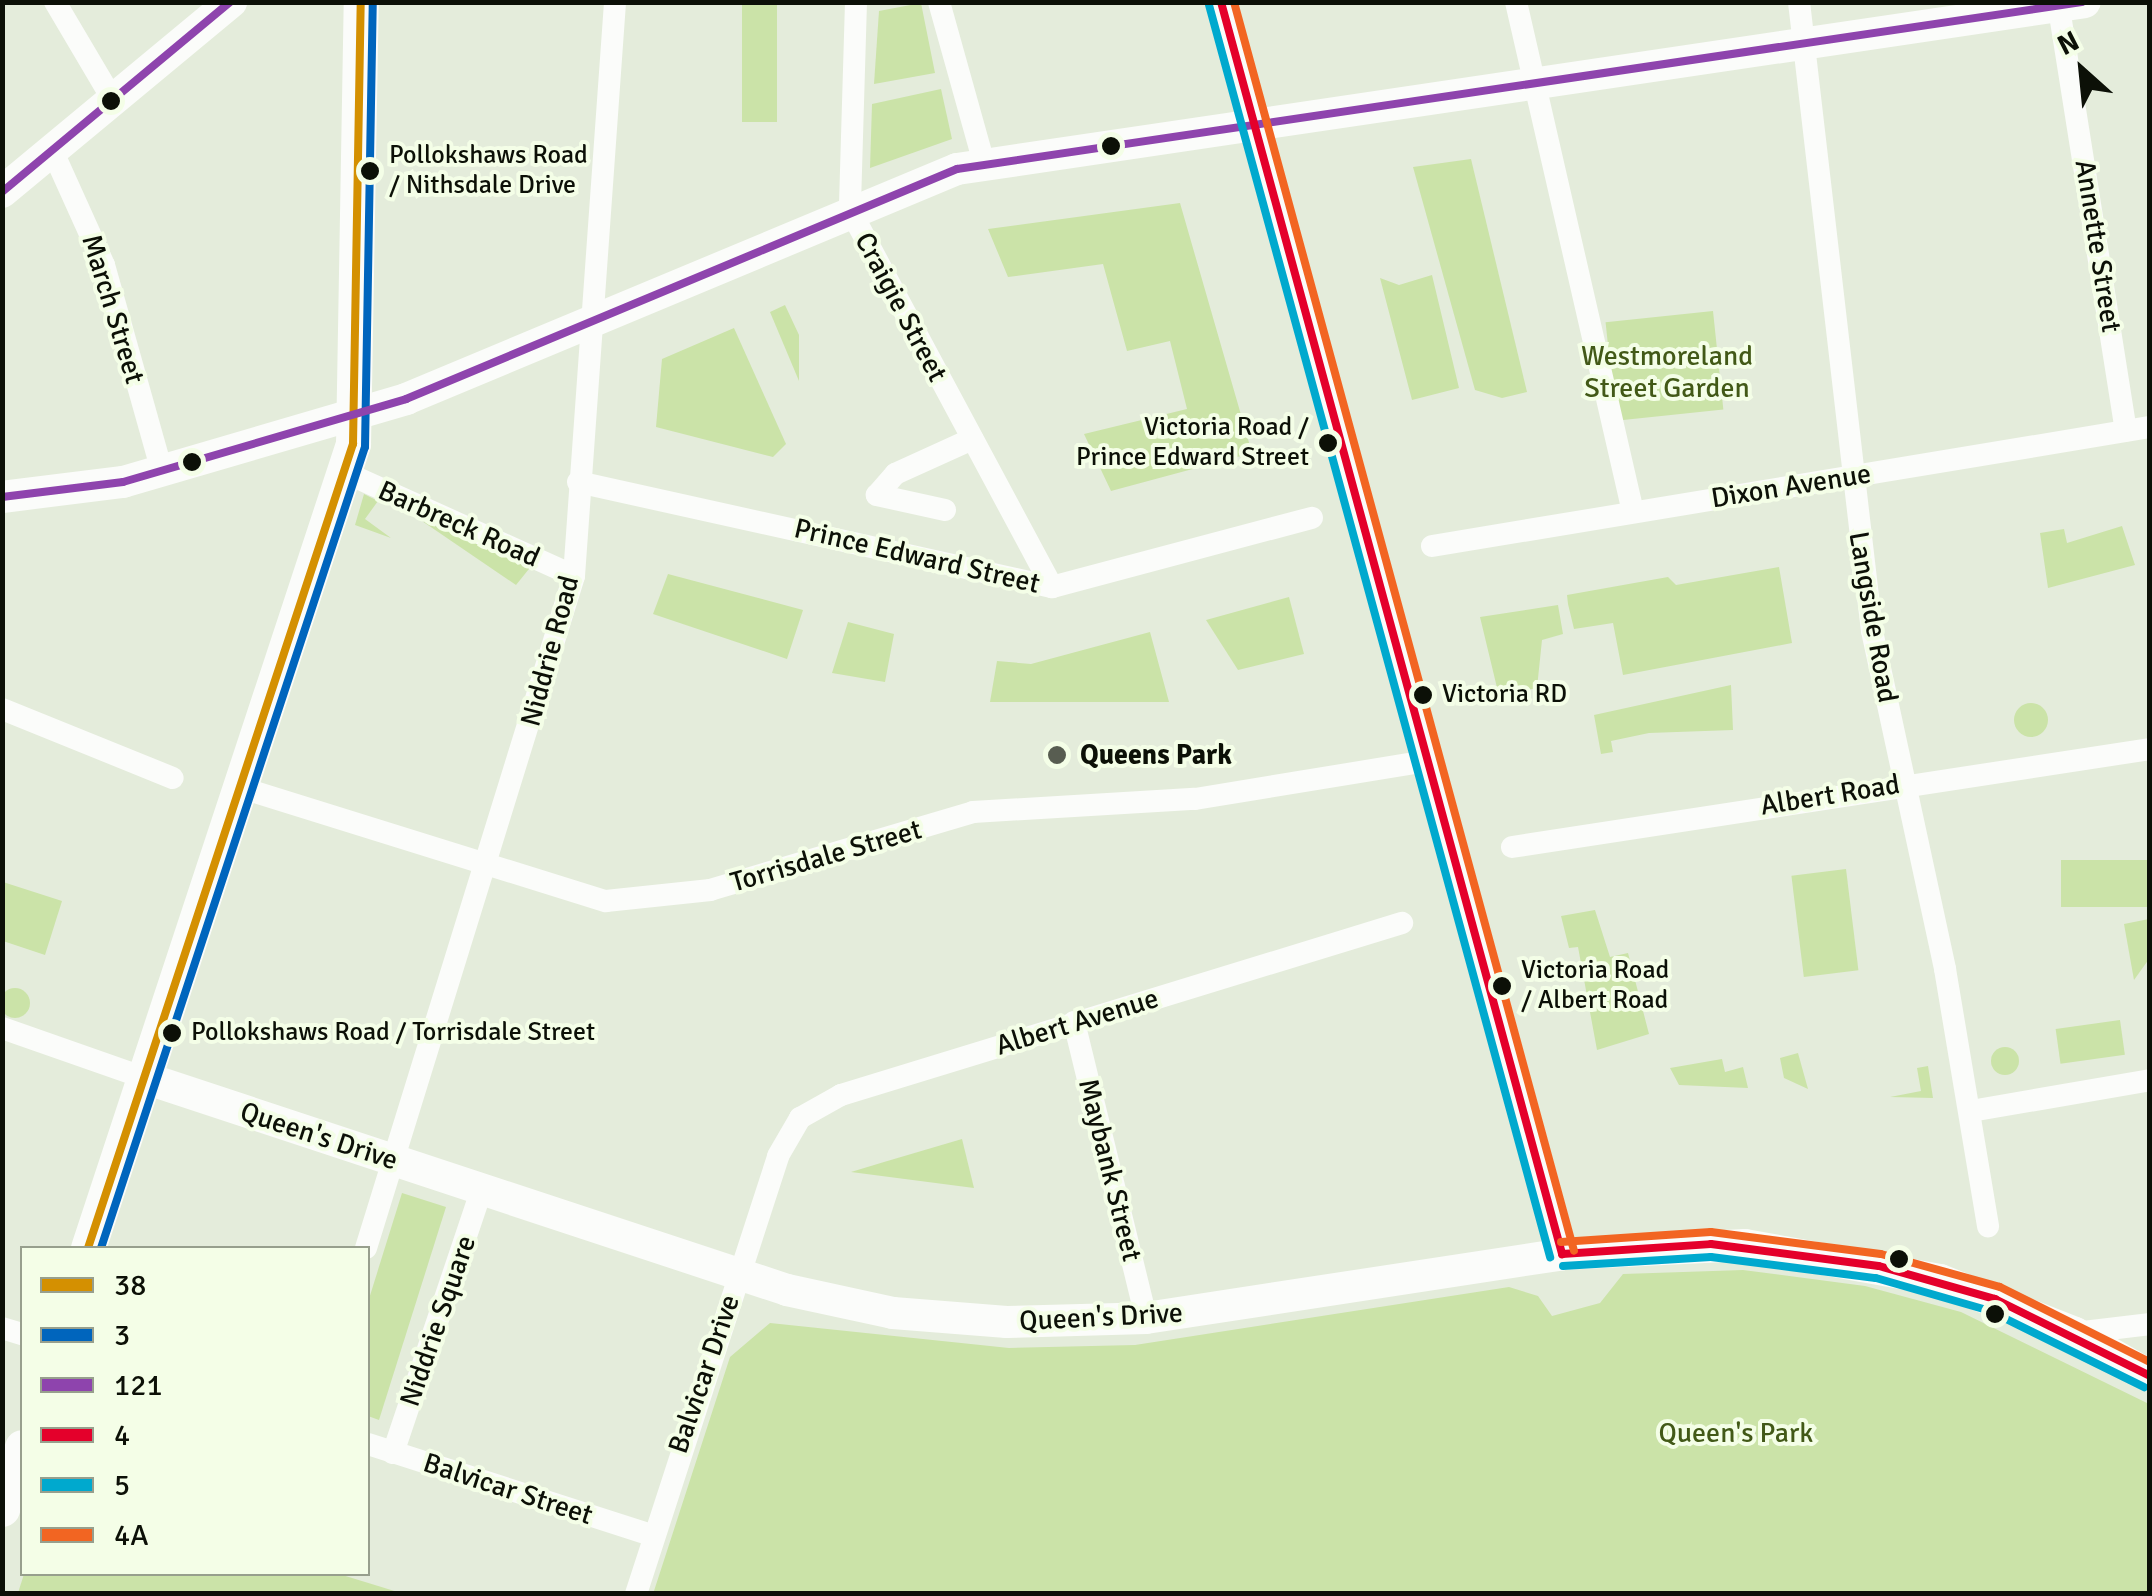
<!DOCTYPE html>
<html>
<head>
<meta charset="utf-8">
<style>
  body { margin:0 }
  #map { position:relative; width:2152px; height:1596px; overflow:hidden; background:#e4ecdb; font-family:Signika,sans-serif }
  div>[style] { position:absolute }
  .green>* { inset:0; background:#cbe3a8; transform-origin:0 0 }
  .round { border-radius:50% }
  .street>* { height:22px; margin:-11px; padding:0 11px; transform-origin:11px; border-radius:11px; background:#fbfcfa }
  .secondary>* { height:32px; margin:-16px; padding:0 16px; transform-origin:16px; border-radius:16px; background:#fbfcfa }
  .primary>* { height:35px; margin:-17.5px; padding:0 17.5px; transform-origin:17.5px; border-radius:17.5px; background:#fbfcfa }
  .bus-1>* { height:8px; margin:-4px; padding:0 4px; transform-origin:4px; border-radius:4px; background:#d49001 }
  .bus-2>* { height:8px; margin:-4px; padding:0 4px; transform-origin:4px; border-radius:4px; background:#0065bd }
  .bus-3>* { height:8px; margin:-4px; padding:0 4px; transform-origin:4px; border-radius:4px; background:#8e44ad }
  .bus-4>* { height:8px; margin:-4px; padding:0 4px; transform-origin:4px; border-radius:4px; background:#e4002b }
  .bus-5>* { height:8px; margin:-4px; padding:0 4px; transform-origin:4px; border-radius:4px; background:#00a9ce }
  .bus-6>* { height:8px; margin:-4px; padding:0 4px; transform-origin:4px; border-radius:4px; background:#f26522 }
  .dots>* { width:28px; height:28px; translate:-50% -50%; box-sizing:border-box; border:5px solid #f4fee7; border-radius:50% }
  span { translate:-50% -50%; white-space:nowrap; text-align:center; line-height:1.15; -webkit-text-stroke:8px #f4fee7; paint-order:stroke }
  .bus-label { font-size:26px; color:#0c1007 }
  .left { translate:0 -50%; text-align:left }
  .right { translate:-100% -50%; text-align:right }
  .street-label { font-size:28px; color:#0c1007 }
  .park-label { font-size:28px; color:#425917 }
  .poi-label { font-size:28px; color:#0c1007; font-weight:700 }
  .frame { position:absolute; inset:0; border:5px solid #0c1007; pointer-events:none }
  .legend { position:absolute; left:20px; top:1246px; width:350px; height:330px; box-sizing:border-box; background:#f4fee7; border:2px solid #979f8d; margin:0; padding:12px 18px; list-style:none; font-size:30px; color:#0c1007 }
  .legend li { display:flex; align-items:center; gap:20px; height:50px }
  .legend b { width:50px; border:2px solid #979f8d }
  .north { position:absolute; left:2032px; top:20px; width:100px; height:100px; -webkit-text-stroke:8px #f4fee7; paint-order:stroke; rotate:333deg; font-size:28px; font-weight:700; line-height:40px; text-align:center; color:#0c1007 }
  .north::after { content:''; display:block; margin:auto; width:35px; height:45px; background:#0c1007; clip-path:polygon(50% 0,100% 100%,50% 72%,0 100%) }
</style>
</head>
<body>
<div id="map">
  <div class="green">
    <i style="left:742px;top:3px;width:35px;height:119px"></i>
    <i style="clip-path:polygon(921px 3px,935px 73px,874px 84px,879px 11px)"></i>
    <i style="clip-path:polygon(941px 89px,952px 139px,870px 168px,872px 104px)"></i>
    <i style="clip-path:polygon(1471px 159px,1527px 392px,1502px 398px,1475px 390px,1413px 167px)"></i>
    <i style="clip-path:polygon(1180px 203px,1252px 453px,1111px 491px,1084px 434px,1187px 409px,1170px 341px,1127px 351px,1103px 264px,1008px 277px,988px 229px)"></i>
    <i style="clip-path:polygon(1432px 275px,1459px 388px,1412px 400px,1380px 278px,1399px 285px)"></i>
    <i style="clip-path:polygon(785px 305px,799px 335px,799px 381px,770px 312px)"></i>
    <i style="left:1713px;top:311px;width:99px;height:108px;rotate:84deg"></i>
    <i style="clip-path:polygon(734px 328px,786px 444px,773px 457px,656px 427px,662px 359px)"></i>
    <i style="clip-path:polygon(364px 494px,378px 501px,365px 519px,391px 538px,355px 525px)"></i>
    <i style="clip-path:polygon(422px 521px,533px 564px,516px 585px)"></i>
    <i style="clip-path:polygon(2122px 526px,2135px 565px,2048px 588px,2040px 533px,2064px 529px,2067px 543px)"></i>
    <i style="clip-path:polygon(1779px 567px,1792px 643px,1623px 675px,1613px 623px,1574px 629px,1568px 604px,1567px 595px,1668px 577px,1676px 585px)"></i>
    <i style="clip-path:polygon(668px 574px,803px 610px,787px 659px,653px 614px)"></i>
    <i style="clip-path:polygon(1289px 597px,1304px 654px,1238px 670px,1206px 620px)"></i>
    <i style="clip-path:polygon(1558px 605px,1563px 634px,1542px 640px,1537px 688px,1499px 696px,1480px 617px)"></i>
    <i style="clip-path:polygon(848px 622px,894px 634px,885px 682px,832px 673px)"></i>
    <i style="clip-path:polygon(1150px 632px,1169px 702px,990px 702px,997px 661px,1031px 664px)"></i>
    <i style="clip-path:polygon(1731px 685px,1733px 730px,1649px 733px,1611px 741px,1613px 752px,1601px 754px,1594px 715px)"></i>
    <i class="round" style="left:2014px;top:703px;width:34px;height:34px"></i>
    <i style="left:2149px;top:860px;width:47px;height:88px;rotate:90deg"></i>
    <i style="left:1846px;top:869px;width:102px;height:55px;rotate:83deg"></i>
    <i style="clip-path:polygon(3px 882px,62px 901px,45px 955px,3px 941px)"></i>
    <i style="clip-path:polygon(1595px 910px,1610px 957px,1628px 953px,1649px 1034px,1597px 1050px,1578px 947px,1569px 948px,1561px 916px)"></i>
    <i style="clip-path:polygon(2149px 919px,2149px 959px,2134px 980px,2124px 924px)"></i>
    <i class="round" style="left:0;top:988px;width:30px;height:30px"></i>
    <i style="left:2120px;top:1020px;width:35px;height:65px;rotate:82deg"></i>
    <i class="round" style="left:1991px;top:1047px;width:28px;height:28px"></i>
    <i style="clip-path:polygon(1798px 1053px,1808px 1089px,1784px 1078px,1780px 1058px)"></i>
    <i style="clip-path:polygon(1722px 1059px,1725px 1072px,1743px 1067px,1748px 1088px,1679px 1085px,1670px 1068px)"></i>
    <i style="clip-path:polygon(1928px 1066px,1933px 1098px,1890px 1097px,1921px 1091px,1917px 1068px)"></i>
    <i style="clip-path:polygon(962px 1139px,974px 1188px,851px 1172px,884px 1162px)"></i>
    <i style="clip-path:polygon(402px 1193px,446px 1207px,379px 1420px,368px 1416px,368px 1302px)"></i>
    <i style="clip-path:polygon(1743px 1270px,1865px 1286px,1961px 1312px,2149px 1404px,2149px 1593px,653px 1594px,730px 1357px,770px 1323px,1009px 1348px,1135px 1345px,1509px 1287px,1538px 1296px,1552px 1316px,1600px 1303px,1623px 1274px)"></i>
    <i style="clip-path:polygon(24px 1574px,339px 1574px,401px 1593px,18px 1593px)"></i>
  </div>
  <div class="street">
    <i style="left:55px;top:2px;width:114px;rotate:59.4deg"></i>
    <i style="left:856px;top:2px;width:208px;rotate:91.7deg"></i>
    <i style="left:850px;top:210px;width:428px;rotate:61.8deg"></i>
    <i style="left:939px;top:2px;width:167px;rotate:74.4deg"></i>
    <i style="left:1516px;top:2px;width:523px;rotate:77.08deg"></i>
    <i style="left:1799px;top:2px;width:633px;rotate:83.38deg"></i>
    <i style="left:1872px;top:631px;width:346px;rotate:77.8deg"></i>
    <i style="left:1945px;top:969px;width:261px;rotate:80.5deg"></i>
    <i style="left:2058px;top:2px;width:434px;rotate:81deg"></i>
    <i style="left:53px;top:152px;width:124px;rotate:65.7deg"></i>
    <i style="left:104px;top:265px;width:214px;rotate:74.3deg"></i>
    <i style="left:344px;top:472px;width:252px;rotate:24.3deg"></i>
    <i style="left:578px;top:482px;width:485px;rotate:12.5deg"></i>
    <i style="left:1052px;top:587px;width:269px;rotate:-14.9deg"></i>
    <i style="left:945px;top:510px;width:70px;rotate:-167.6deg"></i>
    <i style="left:877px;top:495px;width:28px;rotate:-49deg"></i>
    <i style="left:895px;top:474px;width:85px;rotate:-24.4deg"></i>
    <i style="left:1432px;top:546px;width:728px;rotate:-9.41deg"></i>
    <i style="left:2px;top:709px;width:184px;rotate:22deg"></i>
    <i style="left:239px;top:787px;width:384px;rotate:17.3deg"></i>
    <i style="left:606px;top:901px;width:105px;rotate:-6deg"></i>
    <i style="left:710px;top:890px;width:274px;rotate:-16.5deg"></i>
    <i style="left:973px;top:812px;width:222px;rotate:-3.4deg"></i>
    <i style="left:1195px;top:799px;width:234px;rotate:-9.3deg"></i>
    <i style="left:1512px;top:847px;width:645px;rotate:-8.73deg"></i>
    <i style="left:1074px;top:1022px;width:305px;rotate:76.3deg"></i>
    <i style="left:2px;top:1028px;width:151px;rotate:19.3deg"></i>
    <i style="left:1971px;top:1111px;width:182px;rotate:-9.8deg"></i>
    <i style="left:366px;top:1248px;width:703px;rotate:-72.8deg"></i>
    <i style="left:574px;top:576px;width:575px;rotate:-85.91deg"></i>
    <i style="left:2px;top:1328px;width:21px;rotate:17deg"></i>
    <i style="left:2075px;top:1333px;width:76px;rotate:-6.8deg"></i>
    <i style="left:368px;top:1444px;width:295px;rotate:17.8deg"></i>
    <i style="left:393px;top:1453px;width:279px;rotate:-71.4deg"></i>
    <i style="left:636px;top:1594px;width:460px;rotate:-72deg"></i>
    <i style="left:778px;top:1156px;width:44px;rotate:-59.9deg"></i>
    <i style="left:800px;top:1118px;width:47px;rotate:-29.3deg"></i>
    <i style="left:841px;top:1095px;width:587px;rotate:-17.05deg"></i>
  </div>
  <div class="secondary">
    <i style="left:1221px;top:2px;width:1298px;rotate:74.76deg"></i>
    <i style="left:2px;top:192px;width:298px;rotate:-39.7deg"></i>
    <i style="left:2px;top:497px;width:122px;rotate:-7.1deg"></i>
    <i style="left:123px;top:482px;width:295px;rotate:-16.3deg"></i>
    <i style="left:406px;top:399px;width:597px;rotate:-22.66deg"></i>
    <i style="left:957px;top:169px;width:1140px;rotate:-8.42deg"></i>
    <i style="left:145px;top:1078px;width:676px;rotate:18.27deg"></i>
    <i style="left:787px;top:1290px;width:108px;rotate:12.2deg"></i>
    <i style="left:893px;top:1313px;width:114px;rotate:4.5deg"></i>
    <i style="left:1007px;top:1322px;width:139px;rotate:-1.6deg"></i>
    <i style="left:1146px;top:1318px;width:421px;rotate:-8.7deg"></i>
    <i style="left:1562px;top:1254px;width:183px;rotate:-2.8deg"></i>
    <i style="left:1745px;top:1245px;width:198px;rotate:10.2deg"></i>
    <i style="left:1940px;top:1280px;width:145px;rotate:21.4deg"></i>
    <i style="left:2075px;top:1333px;width:86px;rotate:29.8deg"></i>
  </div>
  <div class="primary">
    <i style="left:88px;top:1248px;width:847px;rotate:-71.76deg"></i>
    <i style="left:353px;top:444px;width:442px;rotate:-89deg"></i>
    <i style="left:2px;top:1509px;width:65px;rotate:-72.1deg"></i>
  </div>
  <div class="bus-1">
    <i style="left:88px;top:1248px;width:847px;rotate:-71.76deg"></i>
    <i style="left:353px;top:444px;width:442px;rotate:-89deg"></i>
  </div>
  <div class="bus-2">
    <i style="left:101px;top:1248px;width:843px;rotate:-71.76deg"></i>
    <i style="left:365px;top:447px;width:445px;rotate:-89deg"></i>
  </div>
  <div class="bus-3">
    <i style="left:2px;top:192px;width:297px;rotate:-39.8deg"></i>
    <i style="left:2px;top:497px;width:122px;rotate:-7.1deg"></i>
    <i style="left:123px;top:482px;width:295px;rotate:-16.3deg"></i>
    <i style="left:406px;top:399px;width:597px;rotate:-22.66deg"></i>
    <i style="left:957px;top:169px;width:1137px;rotate:-8.44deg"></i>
  </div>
  <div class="bus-4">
    <i style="left:1221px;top:2px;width:1298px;rotate:74.76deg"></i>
    <i style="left:1562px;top:1254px;width:149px;rotate:-3.8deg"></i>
    <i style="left:1711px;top:1244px;width:169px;rotate:7.5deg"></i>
    <i style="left:1879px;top:1266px;width:121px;rotate:15.9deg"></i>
    <i style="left:1995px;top:1299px;width:173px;rotate:26.4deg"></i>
  </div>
  <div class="bus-5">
    <i style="left:1209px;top:5px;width:1298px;rotate:74.76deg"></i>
    <i style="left:1563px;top:1266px;width:148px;rotate:-3.5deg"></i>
    <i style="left:1711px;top:1257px;width:166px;rotate:7.3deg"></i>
    <i style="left:1876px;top:1278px;width:119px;rotate:16.1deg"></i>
    <i style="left:1990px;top:1311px;width:172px;rotate:26.3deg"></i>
  </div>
  <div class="bus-6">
    <i style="left:1234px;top:2px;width:1294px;rotate:74.77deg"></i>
    <i style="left:1561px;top:1242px;width:150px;rotate:-3.8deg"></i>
    <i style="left:1711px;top:1232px;width:171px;rotate:7.4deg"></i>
    <i style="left:1881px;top:1254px;width:123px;rotate:15.5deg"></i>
    <i style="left:2000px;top:1287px;width:168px;rotate:26.6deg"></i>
  </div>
  <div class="dots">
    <i style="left:111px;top:101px;background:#0c1007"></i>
    <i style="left:1111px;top:146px;background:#0c1007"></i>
    <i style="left:370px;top:171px;background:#0c1007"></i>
    <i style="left:1328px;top:443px;background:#0c1007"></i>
    <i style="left:192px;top:462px;background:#0c1007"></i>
    <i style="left:1423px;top:695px;background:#0c1007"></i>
    <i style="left:1057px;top:755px;background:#585d51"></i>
    <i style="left:1502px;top:986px;background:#0c1007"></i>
    <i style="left:172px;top:1033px;background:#0c1007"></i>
    <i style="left:1899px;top:1259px;background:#0c1007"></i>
    <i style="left:1995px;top:1314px;background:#0c1007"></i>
  </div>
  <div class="bus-label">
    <span class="left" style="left:389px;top:171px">Pollokshaws Road<br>/ Nithsdale Drive</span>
    <span class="right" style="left:1309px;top:443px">Victoria Road /<br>Prince Edward Street</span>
    <span class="left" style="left:1442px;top:695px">Victoria RD</span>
    <span class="left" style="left:1521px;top:986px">Victoria Road<br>/ Albert Road</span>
    <span class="left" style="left:191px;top:1033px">Pollokshaws Road / Torrisdale Street</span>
  </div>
  <div class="street-label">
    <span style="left:2098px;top:246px;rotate:81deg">Annette Street</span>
    <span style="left:901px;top:307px;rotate:62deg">Craigie Street</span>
    <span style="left:113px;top:309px;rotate:73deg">March Street</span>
    <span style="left:1791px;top:486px;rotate:-9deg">Dixon Avenue</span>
    <span style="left:459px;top:524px;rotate:24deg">Barbreck Road</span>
    <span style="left:917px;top:556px;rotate:13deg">Prince Edward Street</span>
    <span style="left:1873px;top:617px;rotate:80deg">Langside Road</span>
    <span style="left:550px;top:651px;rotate:-75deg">Niddrie Road</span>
    <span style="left:1830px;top:795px;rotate:-9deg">Albert Road</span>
    <span style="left:826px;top:856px;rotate:-16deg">Torrisdale Street</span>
    <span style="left:1077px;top:1022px;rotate:-17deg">Albert Avenue</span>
    <span style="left:319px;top:1136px;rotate:18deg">Queen's Drive</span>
    <span style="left:1110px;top:1170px;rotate:76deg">Maybank Street</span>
    <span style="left:1101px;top:1317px;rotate:-3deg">Queen's Drive</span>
    <span style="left:438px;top:1321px;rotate:-71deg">Niddrie Square</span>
    <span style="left:704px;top:1374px;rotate:-71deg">Balvicar Drive</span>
    <span style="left:508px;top:1489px;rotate:18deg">Balvicar Street</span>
  </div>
  <div class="park-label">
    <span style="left:1667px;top:372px">Westmoreland<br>Street Garden</span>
    <span style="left:1736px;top:1433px">Queen's Park</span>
  </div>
  <div class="poi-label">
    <span class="left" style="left:1080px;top:755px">Queens Park</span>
  </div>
  <div class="frame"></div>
  <ul class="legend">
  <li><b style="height:12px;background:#d49001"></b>38</li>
  <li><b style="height:12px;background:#0065bd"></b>3</li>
  <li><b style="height:12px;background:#8e44ad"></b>121</li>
  <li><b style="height:12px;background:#e4002b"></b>4</li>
  <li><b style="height:12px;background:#00a9ce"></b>5</li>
  <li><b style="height:12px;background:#f26522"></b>4A</li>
  </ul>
  <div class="north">N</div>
</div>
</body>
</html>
